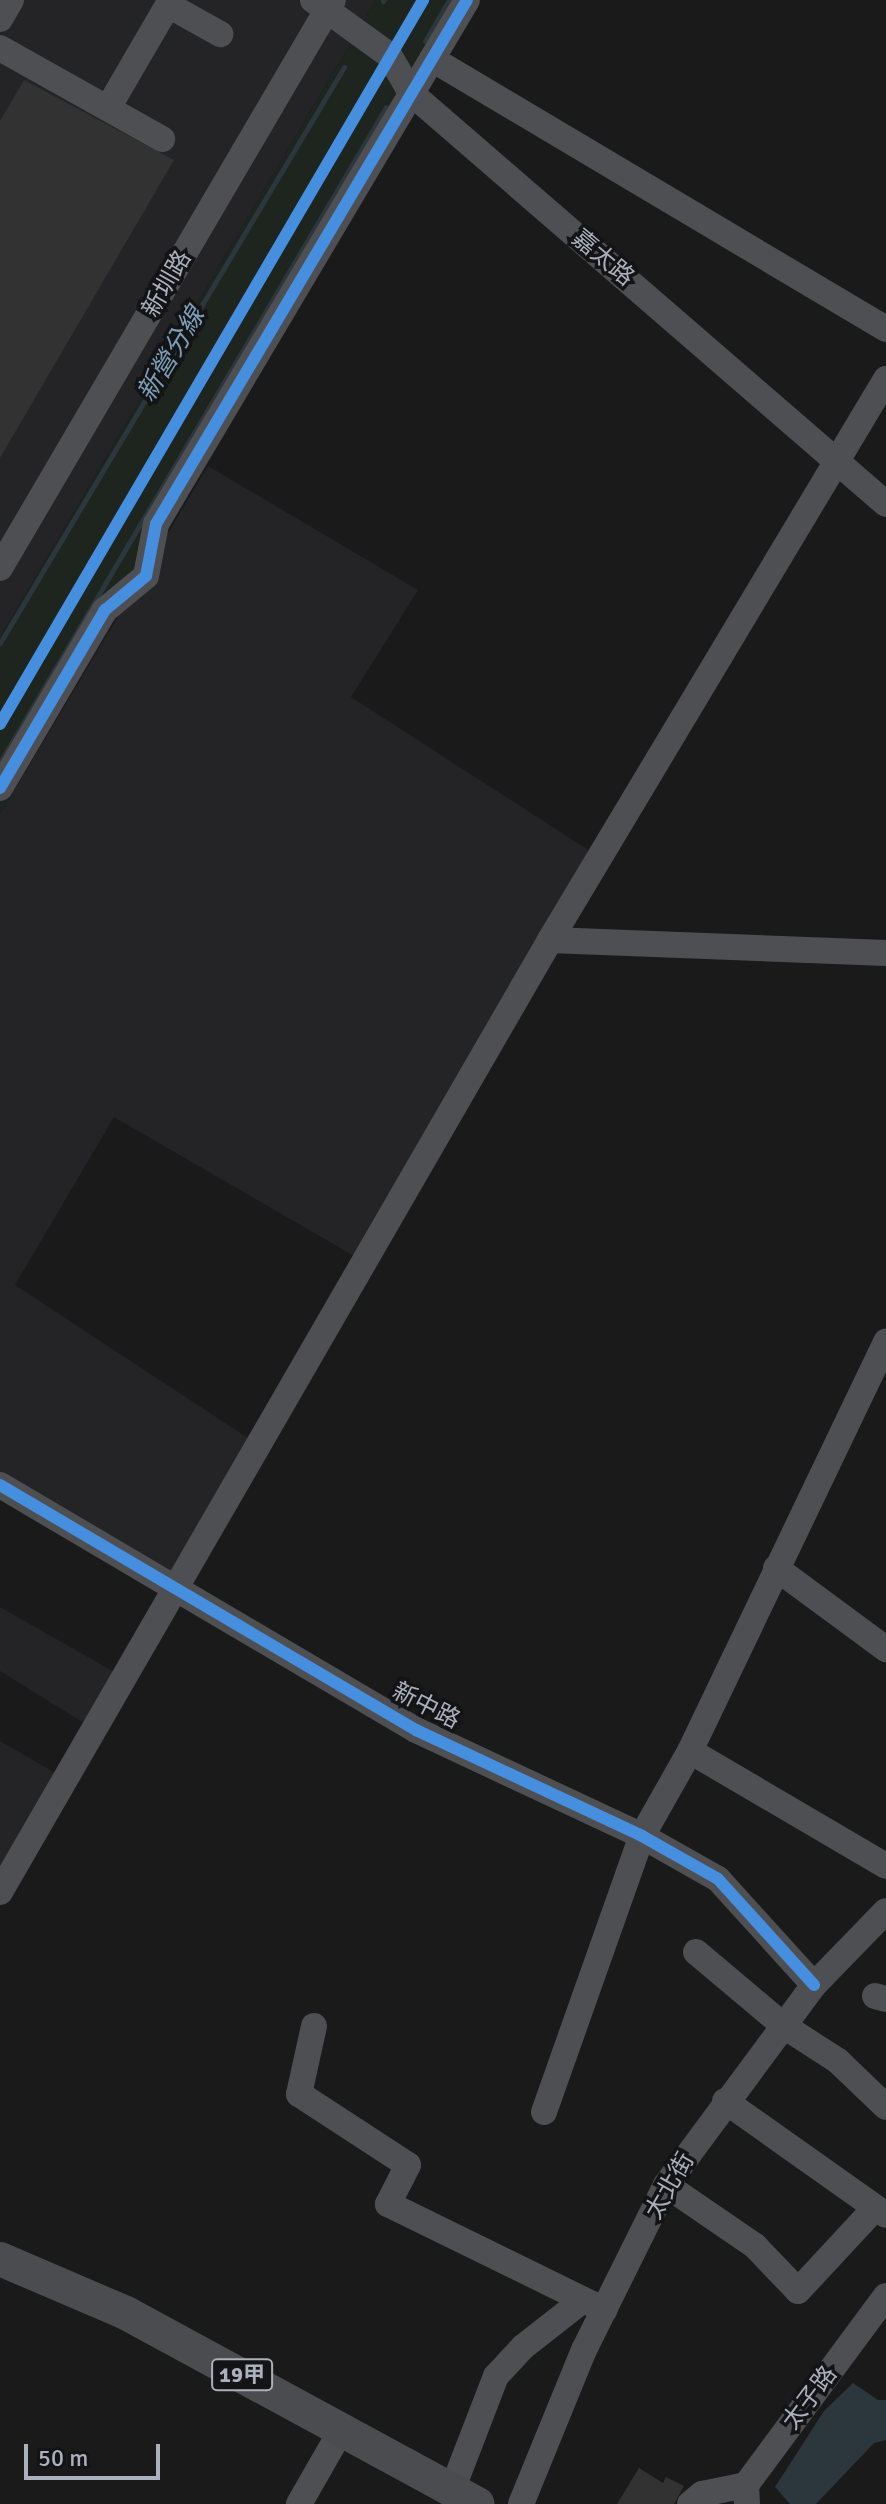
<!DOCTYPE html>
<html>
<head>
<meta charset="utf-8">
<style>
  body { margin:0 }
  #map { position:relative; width:886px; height:2504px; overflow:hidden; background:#1a1a1a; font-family:Signika,"Noto Sans TC",sans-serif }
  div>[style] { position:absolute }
  .built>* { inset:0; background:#242426 }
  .green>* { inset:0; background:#1d251e }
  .water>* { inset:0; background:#2b363d }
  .stream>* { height:5px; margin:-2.5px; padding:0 2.5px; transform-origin:2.5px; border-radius:2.5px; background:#2b363d }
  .building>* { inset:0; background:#323232 }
  .minor>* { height:26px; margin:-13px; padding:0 13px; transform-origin:13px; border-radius:13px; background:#4e4f53 }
  .major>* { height:34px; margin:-17px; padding:0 17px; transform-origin:17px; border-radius:17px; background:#4b4c4f }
  .cycleway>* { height:12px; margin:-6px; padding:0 6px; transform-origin:6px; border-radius:6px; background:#468fdf }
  span { translate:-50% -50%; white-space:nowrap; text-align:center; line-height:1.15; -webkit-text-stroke:7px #141416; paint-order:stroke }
  .shield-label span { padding:2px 6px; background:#141416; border:2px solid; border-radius:6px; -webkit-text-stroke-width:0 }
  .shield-label { font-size:22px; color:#aab0bc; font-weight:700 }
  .street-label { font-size:24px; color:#aab0bc }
  .water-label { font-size:26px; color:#7e9fba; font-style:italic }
  .scale { position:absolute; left:24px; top:2444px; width:136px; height:36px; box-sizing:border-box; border:4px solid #aab0bc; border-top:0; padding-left:10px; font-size:24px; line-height:28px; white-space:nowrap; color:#aab0bc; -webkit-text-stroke:6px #141416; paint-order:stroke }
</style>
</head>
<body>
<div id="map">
  <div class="built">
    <i style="clip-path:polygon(0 0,376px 0,0 637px)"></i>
    <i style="clip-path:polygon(208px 466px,418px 590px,351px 697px,596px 855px,361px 1260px,114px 1117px,15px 1285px,251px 1440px,169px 1592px,0 1484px,0 814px)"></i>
    <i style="clip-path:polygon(0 1607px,116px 1673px,84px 1723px,0 1671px)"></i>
    <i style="clip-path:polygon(0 1741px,57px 1774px,0 1867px)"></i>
  </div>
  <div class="green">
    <i style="clip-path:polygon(376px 0,478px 0,0 814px,0 637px)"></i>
  </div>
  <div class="water">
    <i style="clip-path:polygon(853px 2383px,878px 2400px,886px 2400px,886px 2440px,874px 2443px,816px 2504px,790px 2504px,775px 2487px,824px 2411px)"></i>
  </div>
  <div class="stream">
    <i style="left:383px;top:1px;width:1px;rotate:-45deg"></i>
    <i style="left:425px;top:41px;width:48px;rotate:-59.7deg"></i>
    <i style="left:0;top:643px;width:671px;rotate:-59.15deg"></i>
    <i style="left:0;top:762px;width:760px;rotate:-59.49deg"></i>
  </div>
  <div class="building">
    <i style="clip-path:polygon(24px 80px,174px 160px,0 458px,0 121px)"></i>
    <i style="clip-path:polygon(639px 2468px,663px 2483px,666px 2477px,684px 2486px,674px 2504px,617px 2504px)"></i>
  </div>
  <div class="minor">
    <i style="left:313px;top:0;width:94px;rotate:35.9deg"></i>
    <i style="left:389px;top:55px;width:44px;rotate:59.9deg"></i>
    <i style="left:411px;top:93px;width:628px;rotate:40.87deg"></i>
    <i style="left:0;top:19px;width:22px;rotate:-60deg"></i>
    <i style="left:0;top:48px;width:186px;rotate:29.3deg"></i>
    <i style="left:432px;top:59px;width:528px;rotate:30.74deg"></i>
    <i style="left:108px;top:108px;width:119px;rotate:-59.8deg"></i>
    <i style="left:168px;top:5px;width:60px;rotate:29.1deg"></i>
    <i style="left:0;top:568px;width:658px;rotate:-59.62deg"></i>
    <i style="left:0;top:788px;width:207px;rotate:-59.5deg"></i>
    <i style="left:105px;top:610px;width:53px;rotate:-39.7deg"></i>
    <i style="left:146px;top:576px;width:53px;rotate:-79.1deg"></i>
    <i style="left:156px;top:524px;width:609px;rotate:-59.31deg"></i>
    <i style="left:550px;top:940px;width:336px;rotate:2.2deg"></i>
    <i style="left:0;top:1485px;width:483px;rotate:30.5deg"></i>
    <i style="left:416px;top:1730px;width:250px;rotate:25.1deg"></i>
    <i style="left:642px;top:1836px;width:87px;rotate:29.5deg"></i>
    <i style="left:718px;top:1879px;width:143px;rotate:47.8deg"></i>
    <i style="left:776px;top:1568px;width:137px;rotate:36.4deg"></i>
    <i style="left:690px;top:1751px;width:227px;rotate:30.4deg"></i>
    <i style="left:0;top:1892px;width:1099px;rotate:-59.98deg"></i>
    <i style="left:550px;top:940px;width:654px;rotate:-59.08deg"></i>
    <i style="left:696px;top:1952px;width:115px;rotate:40.1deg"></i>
    <i style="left:784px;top:2026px;width:64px;rotate:32.9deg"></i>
    <i style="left:838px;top:2061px;width:66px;rotate:43.8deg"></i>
    <i style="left:875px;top:1996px;width:11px;rotate:15deg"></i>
    <i style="left:314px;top:2026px;width:70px;rotate:102.4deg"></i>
    <i style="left:299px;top:2094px;width:130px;rotate:33.1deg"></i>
    <i style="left:408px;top:2165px;width:44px;rotate:117.1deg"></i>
    <i style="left:388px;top:2204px;width:241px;rotate:26.1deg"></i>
    <i style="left:725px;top:2101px;width:197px;rotate:35.3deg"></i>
    <i style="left:544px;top:2112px;width:293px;rotate:-70.5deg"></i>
    <i style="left:642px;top:1836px;width:98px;rotate:-60.5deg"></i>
    <i style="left:690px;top:1751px;width:454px;rotate:-64.4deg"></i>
    <i style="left:666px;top:2185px;width:108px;rotate:34.4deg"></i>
    <i style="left:755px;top:2246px;width:62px;rotate:46.3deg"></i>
    <i style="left:798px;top:2291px;width:113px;rotate:-47.1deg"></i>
    <i style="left:452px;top:2490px;width:122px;rotate:-68.9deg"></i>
    <i style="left:496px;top:2376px;width:40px;rotate:-47deg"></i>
    <i style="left:523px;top:2347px;width:76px;rotate:-38.1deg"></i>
    <i style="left:299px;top:2504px;width:86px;rotate:-60.2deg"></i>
    <i style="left:521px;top:2504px;width:166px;rotate:-67.8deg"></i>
    <i style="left:584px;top:2350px;width:184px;rotate:-63.6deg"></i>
    <i style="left:666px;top:2185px;width:249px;rotate:-53.5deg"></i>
    <i style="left:814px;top:1985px;width:103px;rotate:-45.8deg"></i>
    <i style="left:690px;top:2504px;width:16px;rotate:-40deg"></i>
    <i style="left:702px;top:2494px;width:45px;rotate:-11.6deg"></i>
    <i style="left:747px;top:2504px;width:19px;rotate:-93deg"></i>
    <i style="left:746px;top:2485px;width:235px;rotate:-53.5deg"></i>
  </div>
  <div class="major">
    <i style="left:0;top:2259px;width:137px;rotate:23.2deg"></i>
    <i style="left:126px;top:2313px;width:400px;rotate:28.5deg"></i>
  </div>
  <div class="cycleway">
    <i style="left:0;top:724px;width:839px;rotate:-59.7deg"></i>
    <i style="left:0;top:788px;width:207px;rotate:-59.5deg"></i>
    <i style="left:105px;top:610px;width:53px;rotate:-39.7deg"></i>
    <i style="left:146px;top:576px;width:53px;rotate:-79.1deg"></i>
    <i style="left:156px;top:524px;width:609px;rotate:-59.31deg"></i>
    <i style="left:0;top:1485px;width:483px;rotate:30.5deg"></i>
    <i style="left:416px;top:1730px;width:250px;rotate:25.1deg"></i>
    <i style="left:642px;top:1836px;width:87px;rotate:29.5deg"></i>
    <i style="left:718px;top:1879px;width:143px;rotate:47.8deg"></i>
  </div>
  <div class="shield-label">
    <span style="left:242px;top:2375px">19甲</span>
  </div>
  <div class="street-label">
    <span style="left:603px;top:258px;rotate:40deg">嘉太路</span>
    <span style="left:167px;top:284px;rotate:-60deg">新圳路</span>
    <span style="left:426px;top:1706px;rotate:27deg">新中路</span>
    <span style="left:670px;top:2186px;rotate:-60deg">太北街</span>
    <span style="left:810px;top:2398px;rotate:-53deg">太子路</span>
  </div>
  <div class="water-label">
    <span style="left:172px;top:355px;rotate:-59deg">新營分線</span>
  </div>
  <div class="scale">50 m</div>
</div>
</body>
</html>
